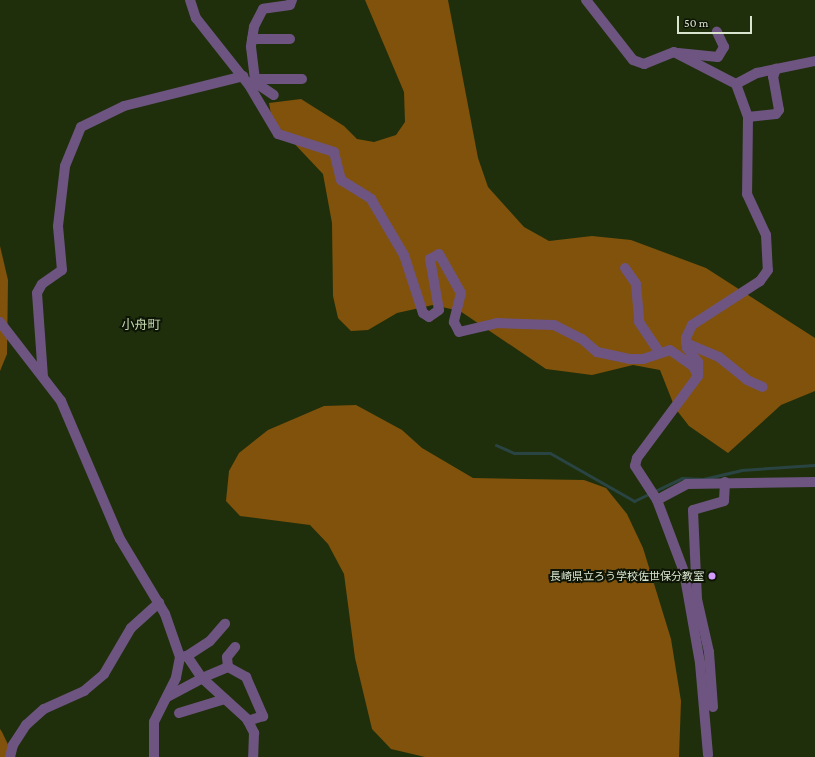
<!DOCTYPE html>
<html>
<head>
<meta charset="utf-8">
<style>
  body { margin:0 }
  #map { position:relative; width:815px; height:757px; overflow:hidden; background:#1f2f0c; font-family:"Crimson Pro","Noto Sans JP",serif }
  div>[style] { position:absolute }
  .forest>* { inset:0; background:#81520b }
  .stream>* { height:3px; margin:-1.5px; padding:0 1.5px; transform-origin:1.5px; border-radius:1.5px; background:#294442 }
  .minor>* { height:10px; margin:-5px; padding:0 5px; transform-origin:5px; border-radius:5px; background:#6e5581 }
  .dots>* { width:11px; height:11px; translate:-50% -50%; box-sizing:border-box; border:2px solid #0e1506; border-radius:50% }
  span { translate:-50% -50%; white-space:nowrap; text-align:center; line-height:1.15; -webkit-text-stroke:4px #0e1506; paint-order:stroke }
  .poi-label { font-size:11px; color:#dae5d0 }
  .right { translate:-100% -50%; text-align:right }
  .quarter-label { font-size:13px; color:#c1d6ad }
  .scale { position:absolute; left:677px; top:16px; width:75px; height:18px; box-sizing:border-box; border:2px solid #dae5d0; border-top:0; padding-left:5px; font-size:12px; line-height:14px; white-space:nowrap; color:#dae5d0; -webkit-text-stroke:3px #0e1506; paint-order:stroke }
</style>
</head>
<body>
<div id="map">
  <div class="forest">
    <i style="clip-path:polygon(365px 0,448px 0,478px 158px,488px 187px,524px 227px,549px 241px,592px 236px,631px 240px,706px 268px,815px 338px,815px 391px,781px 405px,728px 453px,689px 426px,675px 408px,660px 370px,633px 365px,592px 375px,546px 369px,460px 311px,433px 305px,397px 313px,368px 330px,351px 331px,338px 318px,333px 296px,332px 223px,323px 174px,272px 120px,269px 103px,301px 99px,344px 126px,357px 139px,374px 142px,396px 135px,405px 122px,404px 92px)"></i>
    <i style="clip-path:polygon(0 246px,8px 280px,7px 354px,0 371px)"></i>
    <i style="clip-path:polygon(356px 405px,402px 430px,422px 448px,473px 478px,584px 480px,606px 488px,627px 514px,643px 548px,671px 639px,681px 701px,679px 757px,425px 757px,391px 749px,372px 729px,355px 658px,344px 574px,328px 544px,310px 525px,240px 516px,226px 501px,229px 471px,239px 453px,268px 430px,324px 406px)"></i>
    <i style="clip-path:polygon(0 729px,2px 732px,14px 757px,0 757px)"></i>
  </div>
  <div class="stream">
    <i style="left:496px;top:445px;width:20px;rotate:24deg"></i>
    <i style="left:514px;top:453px;width:36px"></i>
    <i style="left:550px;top:453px;width:97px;rotate:29.7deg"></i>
    <i style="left:634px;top:501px;width:53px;rotate:-25.6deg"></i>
    <i style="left:682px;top:478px;width:21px;rotate:3deg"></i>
    <i style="left:703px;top:479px;width:39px;rotate:-13deg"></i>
    <i style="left:741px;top:470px;width:74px;rotate:-3.9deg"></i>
  </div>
  <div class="minor">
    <i style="left:190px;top:0;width:19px;rotate:72deg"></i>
    <i style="left:196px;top:18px;width:85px;rotate:51.7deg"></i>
    <i style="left:249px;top:85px;width:57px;rotate:59.4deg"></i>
    <i style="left:278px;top:134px;width:59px;rotate:17.8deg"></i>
    <i style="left:334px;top:152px;width:29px;rotate:76deg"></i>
    <i style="left:341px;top:180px;width:36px;rotate:32deg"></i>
    <i style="left:371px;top:199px;width:65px;rotate:59.5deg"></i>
    <i style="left:404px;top:255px;width:61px;rotate:71.9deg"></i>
    <i style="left:423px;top:313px;width:7px;rotate:34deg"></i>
    <i style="left:429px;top:317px;width:12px;rotate:-35deg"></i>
    <i style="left:439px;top:310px;width:52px;rotate:-100deg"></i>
    <i style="left:430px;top:259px;width:10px;rotate:-29deg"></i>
    <i style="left:439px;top:254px;width:45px;rotate:60.6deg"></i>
    <i style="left:461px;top:293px;width:30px;rotate:104deg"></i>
    <i style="left:454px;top:322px;width:11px;rotate:63deg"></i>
    <i style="left:459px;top:332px;width:39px;rotate:-13deg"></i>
    <i style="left:497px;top:323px;width:57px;rotate:2deg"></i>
    <i style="left:554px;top:325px;width:31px;rotate:27deg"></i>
    <i style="left:582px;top:339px;width:20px;rotate:41deg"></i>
    <i style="left:597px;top:352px;width:33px;rotate:12deg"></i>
    <i style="left:629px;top:359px;width:14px"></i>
    <i style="left:643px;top:359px;width:28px;rotate:-18deg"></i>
    <i style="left:670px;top:350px;width:28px;rotate:35deg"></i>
    <i style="left:693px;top:366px;width:11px;rotate:63deg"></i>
    <i style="left:292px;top:0;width:5px;rotate:112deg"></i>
    <i style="left:290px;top:5px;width:27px;rotate:172deg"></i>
    <i style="left:263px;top:9px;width:20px;rotate:117deg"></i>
    <i style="left:254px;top:27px;width:20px;rotate:99deg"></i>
    <i style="left:251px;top:47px;width:32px;rotate:83deg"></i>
    <i style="left:255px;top:79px;width:47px"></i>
    <i style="left:586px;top:0;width:76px;rotate:51.9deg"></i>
    <i style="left:633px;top:60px;width:12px;rotate:20deg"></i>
    <i style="left:644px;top:64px;width:32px;rotate:-22deg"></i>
    <i style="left:674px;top:52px;width:70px;rotate:27.3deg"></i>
    <i style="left:736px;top:84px;width:24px;rotate:-28deg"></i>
    <i style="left:757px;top:73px;width:59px;rotate:-11.7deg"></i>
    <i style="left:252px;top:39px;width:38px"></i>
    <i style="left:678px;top:53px;width:40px;rotate:5.7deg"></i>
    <i style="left:718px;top:57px;width:12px;rotate:-59deg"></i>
    <i style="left:724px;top:47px;width:17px;rotate:-115deg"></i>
    <i style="left:253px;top:81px;width:25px;rotate:34deg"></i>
    <i style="left:736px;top:84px;width:35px;rotate:70deg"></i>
    <i style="left:748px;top:117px;width:28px;rotate:-6deg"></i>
    <i style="left:776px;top:114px;width:5px;rotate:-53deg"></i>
    <i style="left:779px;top:110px;width:34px;rotate:-100deg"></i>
    <i style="left:773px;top:77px;width:9px;rotate:-69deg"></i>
    <i style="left:748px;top:117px;width:77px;rotate:90.7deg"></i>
    <i style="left:747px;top:194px;width:45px;rotate:65.1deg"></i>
    <i style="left:766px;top:235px;width:35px;rotate:87deg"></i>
    <i style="left:768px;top:270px;width:14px;rotate:126deg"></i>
    <i style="left:760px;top:281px;width:81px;rotate:147.1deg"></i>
    <i style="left:692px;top:325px;width:14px;rotate:115deg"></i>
    <i style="left:686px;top:338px;width:10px;rotate:84deg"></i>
    <i style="left:687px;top:348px;width:18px;rotate:52deg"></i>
    <i style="left:698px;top:362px;width:14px;rotate:90deg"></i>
    <i style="left:698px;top:376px;width:102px;rotate:126.6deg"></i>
    <i style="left:637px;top:458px;width:8px;rotate:104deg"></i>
    <i style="left:635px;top:466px;width:40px;rotate:57.1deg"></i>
    <i style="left:657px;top:500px;width:34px;rotate:-28deg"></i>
    <i style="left:687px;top:484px;width:128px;rotate:-0.9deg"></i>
    <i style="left:625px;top:268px;width:19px;rotate:55deg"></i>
    <i style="left:636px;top:284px;width:38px;rotate:85deg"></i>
    <i style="left:639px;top:322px;width:36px;rotate:56deg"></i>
    <i style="left:0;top:322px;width:100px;rotate:52.3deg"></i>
    <i style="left:61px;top:401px;width:150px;rotate:66.9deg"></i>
    <i style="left:120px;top:539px;width:87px;rotate:59deg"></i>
    <i style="left:165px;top:614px;width:46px;rotate:70.8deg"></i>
    <i style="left:180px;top:657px;width:21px;rotate:101deg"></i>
    <i style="left:176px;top:678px;width:49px;rotate:116.6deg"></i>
    <i style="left:154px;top:722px;width:35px;rotate:90deg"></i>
    <i style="left:686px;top:343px;width:36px;rotate:23deg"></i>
    <i style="left:719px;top:357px;width:36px;rotate:39deg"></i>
    <i style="left:747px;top:380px;width:17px;rotate:24deg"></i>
    <i style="left:43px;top:377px;width:84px;rotate:-94.1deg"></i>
    <i style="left:37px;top:293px;width:10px;rotate:-61deg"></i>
    <i style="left:42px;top:284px;width:24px;rotate:-35deg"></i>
    <i style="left:62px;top:270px;width:44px;rotate:-95.2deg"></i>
    <i style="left:58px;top:226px;width:60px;rotate:-83.3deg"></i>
    <i style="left:65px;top:166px;width:42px;rotate:-67.7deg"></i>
    <i style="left:81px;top:127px;width:48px;rotate:-26deg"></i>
    <i style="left:124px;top:106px;width:123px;rotate:-14.1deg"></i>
    <i style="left:657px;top:500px;width:77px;rotate:69.4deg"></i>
    <i style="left:684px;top:572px;width:92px;rotate:80deg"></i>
    <i style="left:700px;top:663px;width:92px;rotate:85deg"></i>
    <i style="left:187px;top:656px;width:27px;rotate:-33deg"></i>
    <i style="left:210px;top:641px;width:23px;rotate:-49deg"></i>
    <i style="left:180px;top:657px;width:7px;rotate:-8deg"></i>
    <i style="left:187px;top:656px;width:27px;rotate:56deg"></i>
    <i style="left:202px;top:678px;width:28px;rotate:-23deg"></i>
    <i style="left:228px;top:667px;width:21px;rotate:29deg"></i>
    <i style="left:246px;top:677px;width:43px;rotate:66.4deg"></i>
    <i style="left:263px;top:716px;width:16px;rotate:162deg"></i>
    <i style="left:228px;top:667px;width:10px;rotate:-96deg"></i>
    <i style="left:227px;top:657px;width:13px;rotate:-51deg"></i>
    <i style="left:167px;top:697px;width:40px;rotate:-28deg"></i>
    <i style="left:202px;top:678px;width:61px;rotate:42.3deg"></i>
    <i style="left:247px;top:719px;width:16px;rotate:63deg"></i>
    <i style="left:254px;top:733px;width:24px;rotate:92deg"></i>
    <i style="left:713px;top:707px;width:55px;rotate:-94.2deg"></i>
    <i style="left:709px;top:652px;width:54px;rotate:-102.8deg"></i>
    <i style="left:697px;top:599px;width:89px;rotate:-92.6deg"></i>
    <i style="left:693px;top:510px;width:32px;rotate:-16deg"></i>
    <i style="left:724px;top:501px;width:19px;rotate:-87deg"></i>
    <i style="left:179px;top:713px;width:48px;rotate:-16.9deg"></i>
    <i style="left:10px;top:757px;width:12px;rotate:-76deg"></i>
    <i style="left:13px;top:745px;width:24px;rotate:-57deg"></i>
    <i style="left:26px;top:725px;width:24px;rotate:-42deg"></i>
    <i style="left:44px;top:709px;width:44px;rotate:-24.2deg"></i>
    <i style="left:84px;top:691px;width:26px;rotate:-40deg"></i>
    <i style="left:104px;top:674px;width:53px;rotate:-59.6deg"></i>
    <i style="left:131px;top:628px;width:38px;rotate:-42deg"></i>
  </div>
  <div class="dots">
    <i style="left:712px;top:576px;background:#d39cfc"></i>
  </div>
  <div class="poi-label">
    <span class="right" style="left:704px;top:576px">長崎県立ろう学校佐世保分教室</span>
  </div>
  <div class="quarter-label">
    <span style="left:141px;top:325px">小舟町</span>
  </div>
  <div class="scale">50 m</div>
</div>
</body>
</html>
